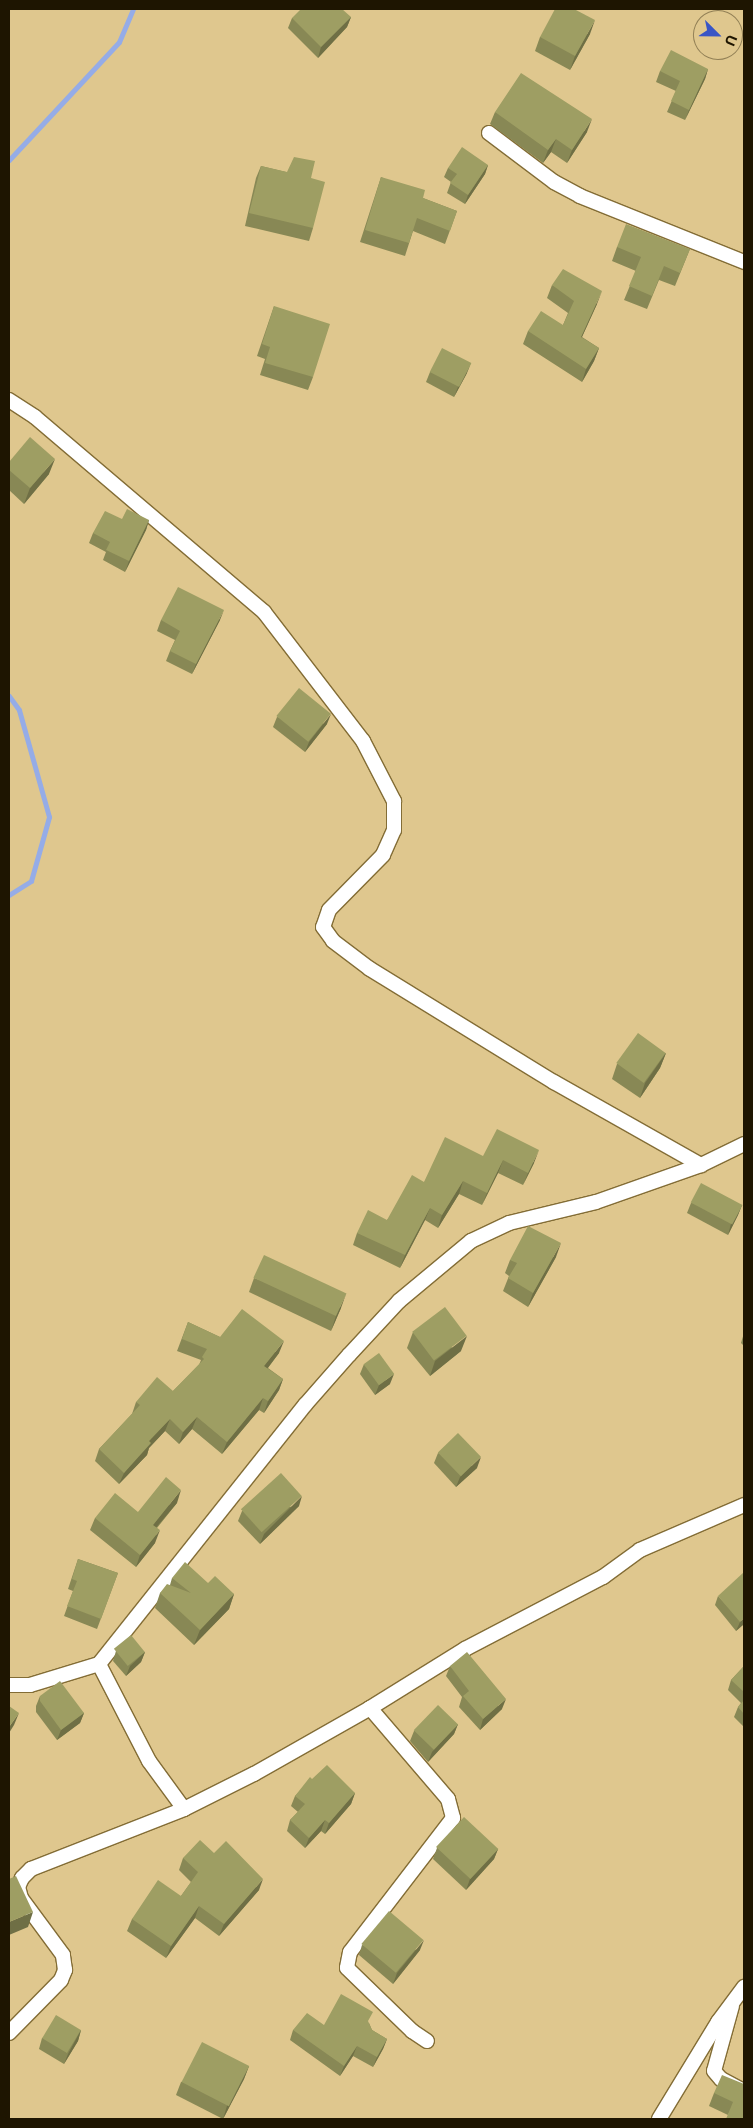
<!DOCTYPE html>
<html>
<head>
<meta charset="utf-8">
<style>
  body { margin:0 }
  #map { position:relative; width:753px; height:2128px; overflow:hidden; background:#dfc78e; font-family:Inter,sans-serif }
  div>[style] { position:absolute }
  .stream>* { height:5px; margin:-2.5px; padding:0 2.5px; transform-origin:2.5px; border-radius:2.5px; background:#95ace7 }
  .roads { filter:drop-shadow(1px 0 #836d36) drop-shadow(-1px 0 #836d36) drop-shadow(0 1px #836d36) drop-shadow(0 -1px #836d36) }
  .minor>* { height:14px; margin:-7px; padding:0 7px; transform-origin:7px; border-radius:7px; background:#fff }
  .wall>* { inset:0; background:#885 }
  .shaded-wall>* { inset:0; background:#6f6f45 }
  .building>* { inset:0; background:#9e9e63; transform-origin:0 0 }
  span { translate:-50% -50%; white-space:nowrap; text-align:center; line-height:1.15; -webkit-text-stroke:4px #dfc78e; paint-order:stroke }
  .frame { position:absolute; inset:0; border:10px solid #1e1501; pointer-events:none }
  .north { position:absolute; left:693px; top:10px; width:50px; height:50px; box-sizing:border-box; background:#dfc78e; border:1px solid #928056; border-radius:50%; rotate:113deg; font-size:14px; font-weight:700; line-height:20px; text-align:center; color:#1e1501 }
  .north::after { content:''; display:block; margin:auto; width:18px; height:22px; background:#3855c6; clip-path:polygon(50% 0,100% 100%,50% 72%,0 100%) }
</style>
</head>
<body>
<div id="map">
  <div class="stream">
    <i style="left:9px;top:160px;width:161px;rotate:-47deg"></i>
    <i style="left:119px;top:42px;width:36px;rotate:-67deg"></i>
    <i style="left:9px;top:696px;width:17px;rotate:54deg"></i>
    <i style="left:19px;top:710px;width:111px;rotate:74.3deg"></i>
    <i style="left:49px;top:817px;width:66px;rotate:105.7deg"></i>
    <i style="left:31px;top:881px;width:26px;rotate:148deg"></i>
  </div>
  <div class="roads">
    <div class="minor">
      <i style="left:489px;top:133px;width:81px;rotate:37deg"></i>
      <i style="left:554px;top:182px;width:30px;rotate:28deg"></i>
      <i style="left:580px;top:196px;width:177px;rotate:21.9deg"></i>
      <i style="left:9px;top:400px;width:31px;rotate:33deg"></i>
      <i style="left:35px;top:417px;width:301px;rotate:40.4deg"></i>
      <i style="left:264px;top:612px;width:163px;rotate:52.5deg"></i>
      <i style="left:363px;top:741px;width:68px;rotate:62.7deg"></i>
      <i style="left:394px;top:801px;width:29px;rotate:90deg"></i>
      <i style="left:394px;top:830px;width:27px;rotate:114deg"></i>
      <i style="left:383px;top:855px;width:77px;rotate:134.5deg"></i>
      <i style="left:329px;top:910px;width:18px;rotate:109deg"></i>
      <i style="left:323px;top:927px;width:17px;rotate:54deg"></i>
      <i style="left:333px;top:941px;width:46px;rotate:37.1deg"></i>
      <i style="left:370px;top:969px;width:216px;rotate:31.6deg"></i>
      <i style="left:554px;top:1082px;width:169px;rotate:29.5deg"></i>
      <i style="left:9px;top:1685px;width:21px"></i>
      <i style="left:30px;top:1685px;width:72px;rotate:-16.9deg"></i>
      <i style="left:99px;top:1664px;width:331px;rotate:-51.5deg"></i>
      <i style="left:305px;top:1405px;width:67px;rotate:-48.7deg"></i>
      <i style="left:349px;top:1355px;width:74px;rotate:-47.2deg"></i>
      <i style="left:399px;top:1301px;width:94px;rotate:-39.8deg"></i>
      <i style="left:471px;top:1241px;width:42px;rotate:-25.3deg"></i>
      <i style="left:509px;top:1223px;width:89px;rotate:-13.6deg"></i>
      <i style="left:596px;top:1202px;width:111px;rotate:-19.4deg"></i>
      <i style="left:701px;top:1165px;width:48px;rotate:-26deg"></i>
      <i style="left:370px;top:1708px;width:120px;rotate:49.4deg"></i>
      <i style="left:448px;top:1799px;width:20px;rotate:75deg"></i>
      <i style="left:453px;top:1818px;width:169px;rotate:127.5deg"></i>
      <i style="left:350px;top:1952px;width:16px;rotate:101deg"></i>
      <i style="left:347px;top:1968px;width:91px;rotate:44.1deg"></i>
      <i style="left:412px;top:2031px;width:18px;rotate:34deg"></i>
      <i style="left:184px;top:1809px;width:78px;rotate:-26.6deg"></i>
      <i style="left:254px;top:1774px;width:133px;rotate:-29.6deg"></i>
      <i style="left:370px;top:1708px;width:112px;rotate:-31.8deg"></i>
      <i style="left:465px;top:1649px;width:156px;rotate:-27.6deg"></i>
      <i style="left:603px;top:1577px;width:46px;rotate:-36.1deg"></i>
      <i style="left:640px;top:1550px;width:113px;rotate:-23.4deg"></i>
      <i style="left:732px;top:2006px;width:67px;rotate:105.5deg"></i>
      <i style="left:714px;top:2071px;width:11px;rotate:49deg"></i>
      <i style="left:721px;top:2079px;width:26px;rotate:28deg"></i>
      <i style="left:9px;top:2033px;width:74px;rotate:-45.5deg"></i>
      <i style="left:61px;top:1980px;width:11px;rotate:-68deg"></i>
      <i style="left:65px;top:1970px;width:15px;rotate:-98deg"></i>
      <i style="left:63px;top:1955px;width:71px;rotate:-126.4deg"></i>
      <i style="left:21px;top:1898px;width:11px;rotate:-105deg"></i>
      <i style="left:18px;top:1887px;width:10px;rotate:-66deg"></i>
      <i style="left:22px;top:1878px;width:13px;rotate:-45deg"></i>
      <i style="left:31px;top:1869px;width:164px;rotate:-21.4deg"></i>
      <i style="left:184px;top:1809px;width:59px;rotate:-126.1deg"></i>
      <i style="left:149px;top:1761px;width:109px;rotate:-117.3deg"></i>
      <i style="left:659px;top:2119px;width:114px;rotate:-58.7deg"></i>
      <i style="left:718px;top:2022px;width:44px;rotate:-53.4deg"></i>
    </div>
  </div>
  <div class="wall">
    <i style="clip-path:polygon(351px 17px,347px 27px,318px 58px,288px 28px,292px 18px)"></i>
    <i style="clip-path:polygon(590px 34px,570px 70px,535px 51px,540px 37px)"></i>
    <i style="clip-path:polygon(708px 69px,705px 79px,685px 120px,667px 112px,676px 91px,656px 82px,660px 71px)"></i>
    <i style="clip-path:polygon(495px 112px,587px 132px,567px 163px,551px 152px,543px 163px,490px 124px)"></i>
    <i style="clip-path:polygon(488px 165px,485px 174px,465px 204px,447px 193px,451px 182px,444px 177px,448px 168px)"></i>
    <i style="clip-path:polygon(261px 166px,311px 178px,313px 228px,309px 241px,245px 226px,256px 178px)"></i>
    <i style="clip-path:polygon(381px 177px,423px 198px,457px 211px,445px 244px,413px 231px,405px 256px,360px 242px)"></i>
    <i style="clip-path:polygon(617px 247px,690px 249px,675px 286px,659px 280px,647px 309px,624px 300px,636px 271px,612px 261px)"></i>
    <i style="clip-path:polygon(552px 285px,597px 304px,582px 337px,599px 348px,594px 361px,582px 382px,523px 344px,528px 331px,563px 325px,568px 313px,547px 298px)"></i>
    <i style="clip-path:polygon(274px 306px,313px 377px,308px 390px,260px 375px,265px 359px,257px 356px)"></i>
    <i style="clip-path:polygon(430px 372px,467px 373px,454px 397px,426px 382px)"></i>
    <i style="clip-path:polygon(9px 462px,49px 474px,24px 504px,9px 490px)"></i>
    <i style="clip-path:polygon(122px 519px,149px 520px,146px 530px,125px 572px,103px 560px,106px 552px,89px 543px,93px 533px)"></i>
    <i style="clip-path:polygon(161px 620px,220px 620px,192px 674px,166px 661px,170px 651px,175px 640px,157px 631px)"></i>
    <i style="clip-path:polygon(277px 717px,327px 724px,305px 752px,273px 727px)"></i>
    <i style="clip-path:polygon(666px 1053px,660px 1068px,640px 1098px,612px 1079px,617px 1064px)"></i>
    <i style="clip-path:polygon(483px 1156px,534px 1163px,523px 1185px,498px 1173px,482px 1205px,459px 1194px,438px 1228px,425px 1220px,400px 1268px,353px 1245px,357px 1233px,387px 1220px,424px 1182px)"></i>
    <i style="clip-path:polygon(691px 1203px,742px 1205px,738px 1215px,728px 1235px,687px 1213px)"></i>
    <i style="clip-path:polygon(556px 1257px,528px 1307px,503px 1291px,509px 1276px,505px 1273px,510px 1260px)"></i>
    <i style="clip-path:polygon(254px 1278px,341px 1308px,331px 1331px,249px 1292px)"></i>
    <i style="clip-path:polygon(188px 1322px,220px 1337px,279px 1353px,268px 1368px,283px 1379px,279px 1390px,264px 1413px,259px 1410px,222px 1454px,192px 1429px,179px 1444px,165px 1431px,149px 1448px,147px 1455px,119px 1484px,95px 1461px,99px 1449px,132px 1414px,136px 1402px,173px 1391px,199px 1365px,201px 1360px,177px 1351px)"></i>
    <i style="clip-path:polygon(413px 1332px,461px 1351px,430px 1376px,407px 1348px)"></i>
    <i style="clip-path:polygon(744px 1333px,744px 1346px,741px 1343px)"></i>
    <i style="clip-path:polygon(364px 1364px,390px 1384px,375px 1395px,360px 1374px)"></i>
    <i style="clip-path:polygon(438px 1453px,477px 1468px,456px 1487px,434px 1463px)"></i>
    <i style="clip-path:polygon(177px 1503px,157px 1528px,155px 1543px,136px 1567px,90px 1530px,95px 1518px,138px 1512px)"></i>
    <i style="clip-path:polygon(299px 1506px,260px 1544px,238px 1521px,242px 1511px)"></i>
    <i style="clip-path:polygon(78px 1559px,118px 1573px,97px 1629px,64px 1616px,73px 1591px,68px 1589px)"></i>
    <i style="clip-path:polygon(172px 1578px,208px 1583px,234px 1594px,229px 1609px,194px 1645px,155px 1608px,160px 1593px,170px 1585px)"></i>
    <i style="clip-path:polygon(718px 1596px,744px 1624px,736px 1631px,715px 1605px)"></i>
    <i style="clip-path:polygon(116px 1651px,145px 1652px,141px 1662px,126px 1676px,113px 1661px)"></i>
    <i style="clip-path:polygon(450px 1666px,502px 1709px,480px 1730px,459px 1707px,462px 1697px,446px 1676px)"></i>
    <i style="clip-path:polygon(744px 1666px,744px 1727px,734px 1717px,738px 1707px,741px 1703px,728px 1690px,731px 1680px)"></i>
    <i style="clip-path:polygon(40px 1696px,84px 1713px,80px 1723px,57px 1740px,36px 1712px,36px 1706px)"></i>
    <i style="clip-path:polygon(458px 1724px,454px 1734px,428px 1762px,410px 1741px,414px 1731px)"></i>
    <i style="clip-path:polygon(312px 1779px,355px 1793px,351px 1804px,325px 1834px,321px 1831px,305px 1848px,287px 1831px,290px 1820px,298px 1812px,291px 1806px,295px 1796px)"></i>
    <i style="clip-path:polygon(437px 1848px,498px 1849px,494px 1859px,466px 1890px,433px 1859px)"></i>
    <i style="clip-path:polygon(214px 1853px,259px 1890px,219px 1936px,195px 1918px,166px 1958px,127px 1931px,132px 1919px,181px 1896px,191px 1882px,179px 1870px,183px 1858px)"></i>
    <i style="clip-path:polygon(362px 1945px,420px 1950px,393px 1984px,359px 1955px)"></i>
    <i style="clip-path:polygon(369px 2023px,372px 2030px,387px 2039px,383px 2049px,373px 2067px,353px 2056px,340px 2076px,290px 2040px,293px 2030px,324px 2025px)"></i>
    <i style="clip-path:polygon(81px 2030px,78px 2041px,64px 2064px,39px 2049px,42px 2038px)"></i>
    <i style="clip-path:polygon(249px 2066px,244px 2079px,223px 2119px,176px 2095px,181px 2082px)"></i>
    <i style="clip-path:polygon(744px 2084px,728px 2115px,709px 2106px,714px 2093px)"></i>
  </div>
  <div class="shaded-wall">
    <i style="clip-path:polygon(351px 17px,347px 27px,318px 58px,321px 47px)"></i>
    <i style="clip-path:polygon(595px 20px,590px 34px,570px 70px,575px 56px)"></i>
    <i style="clip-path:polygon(708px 69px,705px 79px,685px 120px,689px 110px)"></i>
    <i style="clip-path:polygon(592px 119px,587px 132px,567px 163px,572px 150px)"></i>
    <i style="clip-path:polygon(556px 139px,551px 152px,543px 163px,548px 150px)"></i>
    <i style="clip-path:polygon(488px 165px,485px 174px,465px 204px,468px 195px)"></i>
    <i style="clip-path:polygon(602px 291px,597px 304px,576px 350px,581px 337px)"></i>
    <i style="clip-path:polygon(599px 348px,594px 361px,582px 382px,586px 369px)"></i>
    <i style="clip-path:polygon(471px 363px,467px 373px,454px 397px,458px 387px)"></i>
    <i style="clip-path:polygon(55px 459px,49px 474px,24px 504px,30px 488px)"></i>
    <i style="clip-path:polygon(149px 520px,146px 530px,125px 572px,129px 561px)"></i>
    <i style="clip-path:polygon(224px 610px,220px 620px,192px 674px,196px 664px)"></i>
    <i style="clip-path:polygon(331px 714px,327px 724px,305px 752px,309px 742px)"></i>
    <i style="clip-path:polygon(666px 1053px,660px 1068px,640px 1098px,645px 1083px)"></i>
    <i style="clip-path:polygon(539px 1150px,534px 1163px,523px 1185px,528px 1173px)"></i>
    <i style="clip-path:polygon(503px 1160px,498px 1173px,482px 1205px,487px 1193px)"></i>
    <i style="clip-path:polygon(463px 1181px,459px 1194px,438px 1228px,442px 1215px)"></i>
    <i style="clip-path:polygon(742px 1205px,738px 1215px,728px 1235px,731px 1224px)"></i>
    <i style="clip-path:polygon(430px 1208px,425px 1220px,400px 1268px,405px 1255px)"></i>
    <i style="clip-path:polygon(561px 1243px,556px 1257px,528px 1307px,533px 1293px)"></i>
    <i style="clip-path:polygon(346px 1294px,341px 1308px,331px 1331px,336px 1316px)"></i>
    <i style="clip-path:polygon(467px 1336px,461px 1351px,430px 1376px,435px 1361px)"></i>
    <i style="clip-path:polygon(284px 1341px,279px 1353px,260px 1378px,264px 1366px)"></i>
    <i style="clip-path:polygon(394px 1374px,390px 1384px,375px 1395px,379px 1385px)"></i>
    <i style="clip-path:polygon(283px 1379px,279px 1390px,264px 1413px,268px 1401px)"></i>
    <i style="clip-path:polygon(263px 1398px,259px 1410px,222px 1454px,227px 1442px)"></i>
    <i style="clip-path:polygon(197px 1417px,192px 1429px,179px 1444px,183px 1432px)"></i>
    <i style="clip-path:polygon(170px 1419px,165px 1431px,149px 1448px,147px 1455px,119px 1484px,124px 1473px,149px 1441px)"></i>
    <i style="clip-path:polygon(481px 1457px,477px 1468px,456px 1487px,460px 1477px)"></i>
    <i style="clip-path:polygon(181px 1490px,177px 1503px,148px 1537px,153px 1525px)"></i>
    <i style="clip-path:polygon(302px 1496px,299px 1506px,260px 1544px,264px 1534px)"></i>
    <i style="clip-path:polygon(160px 1530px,155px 1543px,136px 1567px,140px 1555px)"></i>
    <i style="clip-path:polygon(234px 1594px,229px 1609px,194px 1645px,200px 1630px)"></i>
    <i style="clip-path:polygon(744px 1618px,744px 1624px,736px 1631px,740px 1622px)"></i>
    <i style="clip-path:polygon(145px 1652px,141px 1662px,126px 1676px,130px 1666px)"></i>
    <i style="clip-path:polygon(506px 1699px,502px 1709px,480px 1730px,483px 1719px)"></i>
    <i style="clip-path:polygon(19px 1713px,14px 1725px,9px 1733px,9px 1727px)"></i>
    <i style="clip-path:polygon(84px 1713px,80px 1723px,57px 1740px,61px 1730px)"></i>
    <i style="clip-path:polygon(458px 1724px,454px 1734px,428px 1762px,432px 1752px)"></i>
    <i style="clip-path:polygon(355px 1793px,351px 1804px,325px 1834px,329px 1823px)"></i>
    <i style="clip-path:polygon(325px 1820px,321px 1831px,305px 1848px,309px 1838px)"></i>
    <i style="clip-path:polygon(498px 1849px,494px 1859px,466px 1890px,470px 1879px)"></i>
    <i style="clip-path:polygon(263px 1879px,259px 1890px,219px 1936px,224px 1924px)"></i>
    <i style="clip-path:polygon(199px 1906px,195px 1918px,166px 1958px,171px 1946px)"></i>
    <i style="clip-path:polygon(33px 1912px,28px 1927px,9px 1935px,9px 1922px)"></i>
    <i style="clip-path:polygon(424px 1940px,420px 1950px,393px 1984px,397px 1973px)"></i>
    <i style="clip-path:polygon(81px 2030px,78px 2041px,64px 2064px,68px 2054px)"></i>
    <i style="clip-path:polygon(387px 2039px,383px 2049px,373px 2067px,377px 2057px)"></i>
    <i style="clip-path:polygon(357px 2046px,353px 2056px,340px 2076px,344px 2066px)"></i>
    <i style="clip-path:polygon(249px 2066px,244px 2079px,223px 2119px,227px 2106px)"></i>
  </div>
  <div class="building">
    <i style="clip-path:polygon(301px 9px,342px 9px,351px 17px,321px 47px,292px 18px)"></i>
    <i style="clip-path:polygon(555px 9px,574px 9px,595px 20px,575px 56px,540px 37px)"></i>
    <i style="clip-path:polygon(671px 50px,708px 69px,689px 110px,671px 101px,680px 81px,660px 71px)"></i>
    <i style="clip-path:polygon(521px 73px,592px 119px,572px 150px,556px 139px,548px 150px,495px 112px)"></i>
    <i style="clip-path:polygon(462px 147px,488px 165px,468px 195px,450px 183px,457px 174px,448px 168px)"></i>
    <i style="clip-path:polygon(294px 157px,315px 161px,311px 178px,325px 182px,313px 228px,249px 213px,261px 166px,287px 172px)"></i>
    <i style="clip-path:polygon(381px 177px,425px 190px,423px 198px,457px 211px,450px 231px,417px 218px,409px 243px,365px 230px)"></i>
    <i style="clip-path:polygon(626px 224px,690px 249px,680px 273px,664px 266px,652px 296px,629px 286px,641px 257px,617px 247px)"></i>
    <i style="clip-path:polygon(563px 269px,602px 291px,581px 337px,599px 348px,586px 369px,528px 331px,541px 311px,563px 325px,574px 301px,552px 285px)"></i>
    <i style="clip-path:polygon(274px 306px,330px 324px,313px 377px,265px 363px,270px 347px,262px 344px)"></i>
    <i style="left:442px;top:348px;width:33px;height:27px;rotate:27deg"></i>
    <i style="clip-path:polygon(30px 437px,55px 459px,30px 488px,9px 470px,9px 462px)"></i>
    <i style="clip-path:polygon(127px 509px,149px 520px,129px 561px,106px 550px,110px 542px,93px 533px,105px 511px,122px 519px)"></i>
    <i style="clip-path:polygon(178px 587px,224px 610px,196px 664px,170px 651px,180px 631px,161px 620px)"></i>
    <i style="left:299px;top:688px;width:41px;height:36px;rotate:39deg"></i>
    <i style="left:638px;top:1033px;width:34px;height:37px;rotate:36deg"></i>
    <i style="clip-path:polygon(497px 1129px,539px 1150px,528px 1173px,503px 1160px,487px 1193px,463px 1181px,442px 1215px,430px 1208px,405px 1255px,357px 1233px,368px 1210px,387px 1220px,412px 1175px,424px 1182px,445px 1137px,483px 1156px)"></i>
    <i style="left:701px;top:1183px;width:47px;height:22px;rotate:28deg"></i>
    <i style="clip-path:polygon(528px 1226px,561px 1243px,533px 1293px,508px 1278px,517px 1263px,510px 1260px)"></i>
    <i style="left:264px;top:1255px;width:91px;height:25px;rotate:25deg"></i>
    <i style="left:445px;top:1307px;width:36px;height:41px;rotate:53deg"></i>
    <i style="clip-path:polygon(242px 1309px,284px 1341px,264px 1366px,283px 1379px,268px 1401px,263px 1398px,227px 1442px,197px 1417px,183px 1432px,170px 1419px,149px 1441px,151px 1443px,124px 1473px,99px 1449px,140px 1405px,136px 1402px,157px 1377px,173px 1391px,204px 1359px,202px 1357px,207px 1349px,182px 1339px,188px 1322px,220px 1337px)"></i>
    <i style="left:379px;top:1353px;width:26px;height:19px;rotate:54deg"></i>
    <i style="left:458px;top:1433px;width:33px;height:28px;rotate:46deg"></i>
    <i style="left:281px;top:1473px;width:31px;height:54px;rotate:48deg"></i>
    <i style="clip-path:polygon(166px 1477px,181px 1490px,153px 1525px,160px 1530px,140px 1555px,95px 1518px,115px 1493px,138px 1512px)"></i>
    <i style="clip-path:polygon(78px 1559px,118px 1573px,101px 1619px,67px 1606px,77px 1581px,72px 1579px)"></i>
    <i style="clip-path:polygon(185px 1562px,208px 1583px,215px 1576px,234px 1594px,200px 1630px,160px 1593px,167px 1584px,191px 1593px,172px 1578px)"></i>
    <i style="clip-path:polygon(744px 1572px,744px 1618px,740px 1622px,718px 1596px)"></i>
    <i style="left:131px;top:1635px;width:22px;height:22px;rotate:51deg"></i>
    <i style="clip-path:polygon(467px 1652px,506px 1699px,483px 1719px,463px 1696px,469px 1691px,450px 1666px)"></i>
    <i style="clip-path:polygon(744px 1666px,744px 1692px,731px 1680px)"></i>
    <i style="clip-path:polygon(60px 1681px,84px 1713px,61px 1730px,40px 1701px,40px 1696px)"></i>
    <i style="clip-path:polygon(744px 1700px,744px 1714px,738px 1707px)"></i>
    <i style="left:438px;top:1705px;width:28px;height:35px;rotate:44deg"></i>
    <i style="clip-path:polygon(9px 1706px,19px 1713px,9px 1727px)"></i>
    <i style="clip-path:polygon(327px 1765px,355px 1793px,329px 1823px,325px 1820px,309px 1838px,290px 1820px,305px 1804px,295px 1796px,310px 1777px,312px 1779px)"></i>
    <i style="left:464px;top:1817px;width:47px;height:41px;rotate:43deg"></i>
    <i style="clip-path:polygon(200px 1840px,214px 1853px,226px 1841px,263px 1879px,224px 1924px,199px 1906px,171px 1946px,132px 1919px,158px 1880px,181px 1896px,198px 1872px,183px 1858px)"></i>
    <i style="clip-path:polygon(16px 1876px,33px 1912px,9px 1922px,9px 1879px)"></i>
    <i style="left:389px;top:1911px;width:45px;height:43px;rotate:40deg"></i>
    <i style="clip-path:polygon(341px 1994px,373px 2012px,368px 2021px,372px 2030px,387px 2039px,377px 2057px,357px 2046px,344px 2066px,293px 2030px,307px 2013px,324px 2025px)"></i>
    <i style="left:56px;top:2015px;width:29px;height:27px;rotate:31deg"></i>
    <i style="left:202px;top:2042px;width:53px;height:45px;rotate:27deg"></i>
    <i style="clip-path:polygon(722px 2075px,744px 2084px,744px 2119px,726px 2119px,733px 2102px,714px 2093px)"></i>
  </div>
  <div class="frame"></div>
  <div class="north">U</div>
</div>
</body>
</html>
